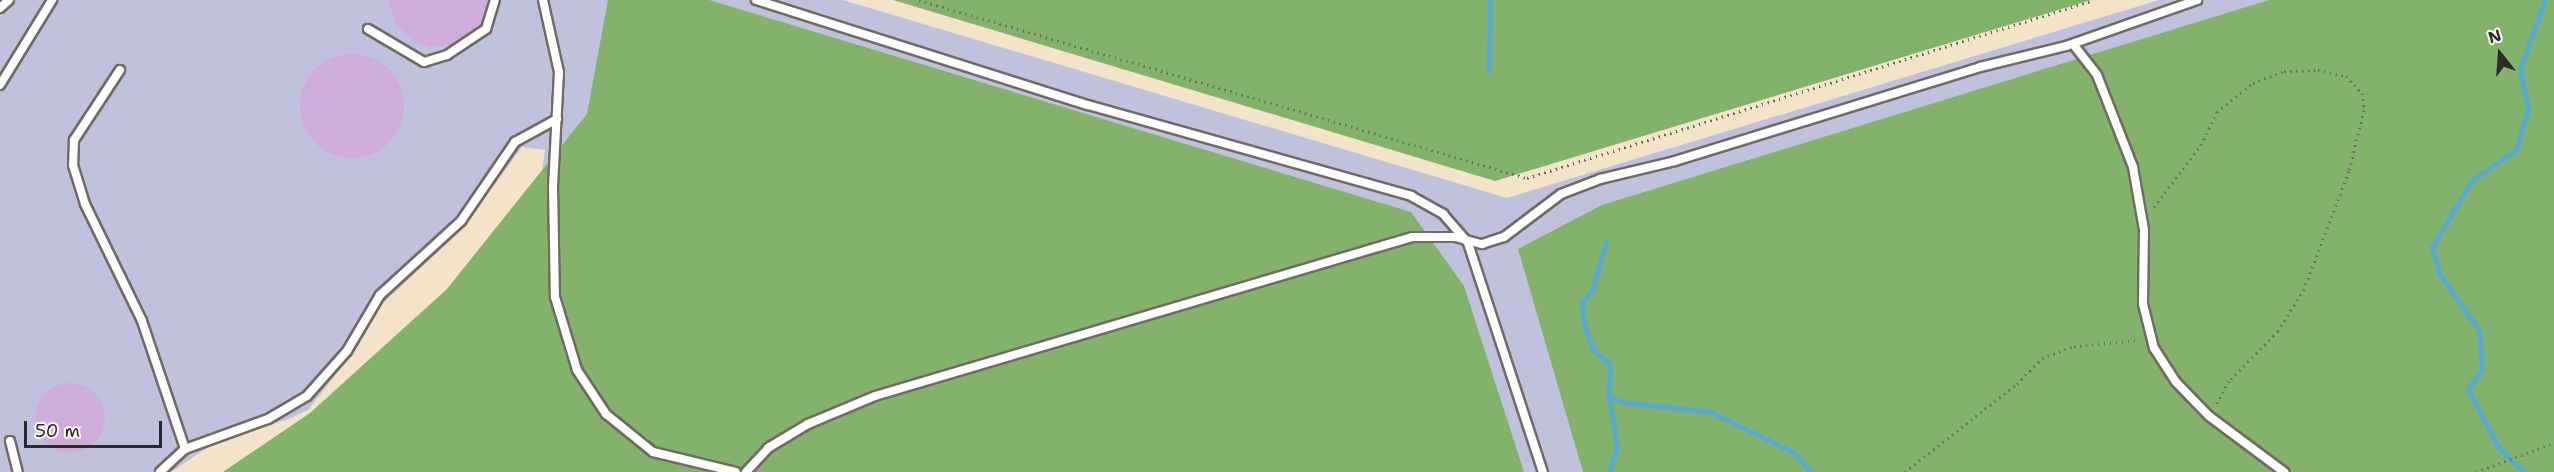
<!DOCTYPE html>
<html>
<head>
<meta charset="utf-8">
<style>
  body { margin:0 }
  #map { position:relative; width:2554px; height:472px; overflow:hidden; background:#f3e3c8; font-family:"Shantell Sans",sans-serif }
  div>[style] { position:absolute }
  .industrial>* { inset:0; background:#c0c2dd }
  .forest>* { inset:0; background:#83b26b }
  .stream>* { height:5px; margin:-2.5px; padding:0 2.5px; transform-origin:2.5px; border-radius:2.5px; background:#57a9d2 }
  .building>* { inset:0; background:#d0acdb }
  .round { border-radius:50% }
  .path>* { height:3px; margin-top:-1.5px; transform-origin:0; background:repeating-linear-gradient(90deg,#716b62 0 1.5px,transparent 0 6px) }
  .roads { filter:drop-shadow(2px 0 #716b62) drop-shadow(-2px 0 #716b62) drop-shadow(0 2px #716b62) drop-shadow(0 -2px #716b62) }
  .service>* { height:8px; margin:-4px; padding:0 4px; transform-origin:4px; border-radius:4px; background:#fff }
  span { translate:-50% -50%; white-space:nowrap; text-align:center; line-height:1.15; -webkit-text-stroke:6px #fbf7ec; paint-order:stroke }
  .north { position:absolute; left:2470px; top:24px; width:60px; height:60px; -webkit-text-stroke:4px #fbf7ec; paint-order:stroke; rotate:343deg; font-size:16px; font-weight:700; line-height:24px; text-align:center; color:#2b2b2b }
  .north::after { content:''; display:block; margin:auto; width:21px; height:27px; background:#2b2b2b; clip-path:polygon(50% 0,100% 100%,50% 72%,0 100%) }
  .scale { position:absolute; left:24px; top:421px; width:138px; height:27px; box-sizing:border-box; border:3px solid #2b2b2b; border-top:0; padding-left:8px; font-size:18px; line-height:21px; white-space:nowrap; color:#2b2b2b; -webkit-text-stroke:4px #fbf7ec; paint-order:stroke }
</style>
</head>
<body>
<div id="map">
  <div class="industrial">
    <i style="clip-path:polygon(0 0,843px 0,1507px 198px,2159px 0,2554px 0,2554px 472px,704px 472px,540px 184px,545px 150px,522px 147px,460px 231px,379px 307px,358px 346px,308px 410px,289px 419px,219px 440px,171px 472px,0 472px)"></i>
  </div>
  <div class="forest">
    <i style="clip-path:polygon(608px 0,709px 0,1411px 212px,1464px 286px,1524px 472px,223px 472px,310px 413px,447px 289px,587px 114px)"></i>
    <i style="clip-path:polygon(893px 0,2091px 0,1495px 181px)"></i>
    <i style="clip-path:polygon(2269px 0,2554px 0,2554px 472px,1583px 472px,1518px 249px,1602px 205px)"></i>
  </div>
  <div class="stream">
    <i style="left:1489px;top:71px;width:71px;rotate:-89.2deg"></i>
    <i style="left:1606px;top:242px;width:51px;rotate:105.9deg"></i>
    <i style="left:1592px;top:291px;width:15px;rotate:132deg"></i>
    <i style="left:1582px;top:302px;width:21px;rotate:85deg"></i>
    <i style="left:1584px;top:323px;width:28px;rotate:72deg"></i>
    <i style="left:1593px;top:350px;width:22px;rotate:39deg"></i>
    <i style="left:1610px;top:364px;width:33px;rotate:92deg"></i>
    <i style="left:1609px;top:397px;width:51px;rotate:80.9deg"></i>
    <i style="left:1617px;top:447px;width:26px;rotate:108deg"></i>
    <i style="left:1609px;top:397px;width:15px;rotate:20deg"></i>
    <i style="left:1623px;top:402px;width:89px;rotate:6.5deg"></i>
    <i style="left:1711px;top:412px;width:91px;rotate:26deg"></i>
    <i style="left:1793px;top:452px;width:27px;rotate:48deg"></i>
    <i style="left:2524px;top:472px;width:36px;rotate:-136deg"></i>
    <i style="left:2498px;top:447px;width:65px;rotate:-117.3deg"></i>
    <i style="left:2468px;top:389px;width:24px;rotate:-55deg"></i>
    <i style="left:2482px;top:369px;width:39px;rotate:-94deg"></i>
    <i style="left:2479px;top:330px;width:70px;rotate:-125.1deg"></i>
    <i style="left:2439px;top:273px;width:27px;rotate:-105deg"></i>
    <i style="left:2432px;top:247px;width:77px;rotate:-59.4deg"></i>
    <i style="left:2471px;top:181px;width:55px;rotate:-34.6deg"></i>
    <i style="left:2516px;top:150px;width:43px;rotate:-73.7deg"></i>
    <i style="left:2528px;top:109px;width:41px;rotate:-101.3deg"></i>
    <i style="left:2520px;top:69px;width:73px;rotate:-70.1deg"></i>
  </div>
  <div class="building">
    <i style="clip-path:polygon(388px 0,489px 0,480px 26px,451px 45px,432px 47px,414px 41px,397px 26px)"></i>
    <i class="round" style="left:300px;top:54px;width:104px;height:104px"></i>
    <i class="round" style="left:35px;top:383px;width:70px;height:70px"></i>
  </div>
  <div class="path">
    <i style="left:919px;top:0;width:634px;rotate:16.32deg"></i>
    <i style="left:1527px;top:178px;width:594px;rotate:-17.43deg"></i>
    <i style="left:2154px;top:207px;width:78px;rotate:-52.8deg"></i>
    <i style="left:2201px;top:145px;width:37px;rotate:-64deg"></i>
    <i style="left:2217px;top:112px;width:46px;rotate:-38.9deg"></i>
    <i style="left:2253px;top:83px;width:33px;rotate:-21deg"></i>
    <i style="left:2284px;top:71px;width:34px;rotate:-2deg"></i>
    <i style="left:2318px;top:70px;width:29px;rotate:12deg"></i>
    <i style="left:2346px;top:76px;width:23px;rotate:47deg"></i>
    <i style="left:2362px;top:93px;width:17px;rotate:83deg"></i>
    <i style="left:2364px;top:110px;width:63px;rotate:103.8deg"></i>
    <i style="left:2349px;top:171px;width:126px;rotate:110.9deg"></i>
    <i style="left:2304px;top:289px;width:49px;rotate:121.8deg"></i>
    <i style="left:2278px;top:331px;width:70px;rotate:134.4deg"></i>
    <i style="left:2229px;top:381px;width:29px;rotate:119deg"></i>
    <i style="left:1905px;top:472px;width:142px;rotate:-38.2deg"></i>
    <i style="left:2017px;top:384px;width:36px;rotate:-46deg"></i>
    <i style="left:2042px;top:358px;width:34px;rotate:-21deg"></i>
    <i style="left:2074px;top:346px;width:65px;rotate:-5.3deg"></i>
    <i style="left:2476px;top:472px;width:83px;rotate:-20.4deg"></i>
  </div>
  <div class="roads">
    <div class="service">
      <i style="left:543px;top:0;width:74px;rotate:77.5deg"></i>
      <i style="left:559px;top:72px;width:115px;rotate:93deg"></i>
      <i style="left:553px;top:187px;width:110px;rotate:89deg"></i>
      <i style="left:555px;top:297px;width:76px;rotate:73.2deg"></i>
      <i style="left:577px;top:370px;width:53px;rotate:56.6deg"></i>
      <i style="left:606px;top:414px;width:60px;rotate:39deg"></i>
      <i style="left:653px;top:452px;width:85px;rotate:13.5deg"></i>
      <i style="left:756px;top:0;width:348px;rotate:17.6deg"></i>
      <i style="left:1088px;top:105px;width:336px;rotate:15.7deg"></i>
      <i style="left:1411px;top:196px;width:37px;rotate:29deg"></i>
      <i style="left:1443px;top:214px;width:38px;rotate:49deg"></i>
      <i style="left:1468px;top:243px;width:241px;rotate:71.9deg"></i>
      <i style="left:0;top:8px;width:12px;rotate:-42deg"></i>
      <i style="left:368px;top:29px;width:65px;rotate:30.5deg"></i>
      <i style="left:424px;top:62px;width:24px;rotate:-17deg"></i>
      <i style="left:447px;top:55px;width:47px;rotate:-33.7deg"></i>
      <i style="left:486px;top:29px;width:30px;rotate:-73deg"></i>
      <i style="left:2073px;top:44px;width:39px;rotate:52deg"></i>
      <i style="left:2097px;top:75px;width:99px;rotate:68.6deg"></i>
      <i style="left:2133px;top:167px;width:64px;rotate:80.1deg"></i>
      <i style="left:2144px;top:230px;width:74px;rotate:90.8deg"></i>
      <i style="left:2143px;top:304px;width:45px;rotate:76deg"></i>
      <i style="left:2154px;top:348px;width:40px;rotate:57.1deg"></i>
      <i style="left:2176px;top:382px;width:47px;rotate:45.9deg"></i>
      <i style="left:2209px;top:416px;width:94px;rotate:36.7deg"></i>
      <i style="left:120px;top:70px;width:84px;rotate:123.3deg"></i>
      <i style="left:74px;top:140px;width:25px;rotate:92deg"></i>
      <i style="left:73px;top:165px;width:41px;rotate:72.9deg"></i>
      <i style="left:85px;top:204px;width:130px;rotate:64deg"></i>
      <i style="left:142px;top:321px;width:135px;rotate:71.4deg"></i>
      <i style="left:0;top:85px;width:100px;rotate:-58.5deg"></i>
      <i style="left:10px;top:441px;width:32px;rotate:76deg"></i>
      <i style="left:160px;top:472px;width:34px;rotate:-43deg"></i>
      <i style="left:185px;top:449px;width:88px;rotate:-19.9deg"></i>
      <i style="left:268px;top:419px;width:45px;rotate:-30.5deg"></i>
      <i style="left:307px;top:396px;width:60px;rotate:-48.4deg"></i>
      <i style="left:347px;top:351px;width:65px;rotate:-59.5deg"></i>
      <i style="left:380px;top:295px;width:110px;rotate:-42.4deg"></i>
      <i style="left:461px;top:221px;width:96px;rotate:-55.6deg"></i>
      <i style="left:515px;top:142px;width:48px;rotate:-28.7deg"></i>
      <i style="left:746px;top:472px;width:33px;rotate:-47deg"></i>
      <i style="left:768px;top:448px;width:47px;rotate:-31deg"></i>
      <i style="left:808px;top:424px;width:73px;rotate:-22.7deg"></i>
      <i style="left:875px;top:396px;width:560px;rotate:-16.49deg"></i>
      <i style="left:1412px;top:237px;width:43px"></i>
      <i style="left:1455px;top:237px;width:28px;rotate:15deg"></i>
      <i style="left:1482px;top:244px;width:23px;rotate:-18deg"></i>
      <i style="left:1504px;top:237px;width:71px;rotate:-37deg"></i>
      <i style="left:1561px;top:194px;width:42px;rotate:-21deg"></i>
      <i style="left:1600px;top:179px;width:77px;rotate:-13.5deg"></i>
      <i style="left:1675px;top:161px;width:319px;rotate:-17.1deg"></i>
      <i style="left:1980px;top:67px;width:89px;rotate:-13.7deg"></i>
      <i style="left:2066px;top:46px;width:139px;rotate:-19.3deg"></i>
    </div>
  </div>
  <div class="north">N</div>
  <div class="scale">50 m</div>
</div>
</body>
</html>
